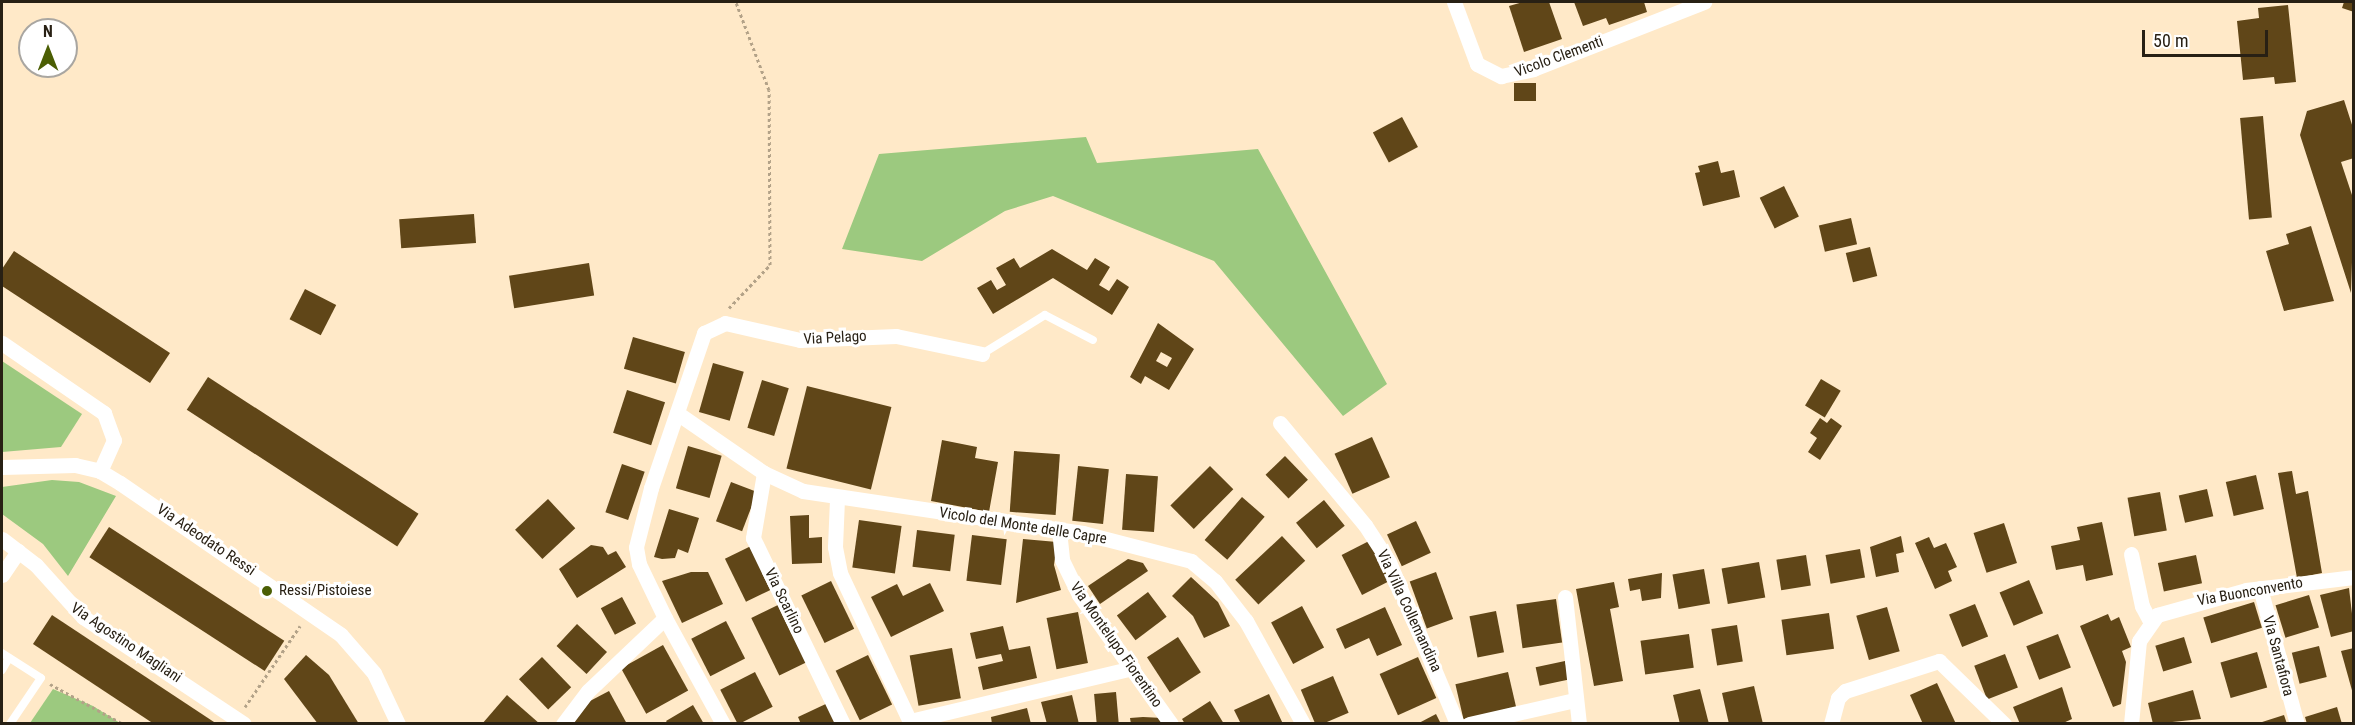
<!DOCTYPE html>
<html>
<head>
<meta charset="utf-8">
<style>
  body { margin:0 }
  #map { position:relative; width:2355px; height:725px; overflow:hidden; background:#ffe9c8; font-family:"Roboto Condensed",sans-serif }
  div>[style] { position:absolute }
  .green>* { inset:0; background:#9cc97f }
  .building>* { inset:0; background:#604618; transform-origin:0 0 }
  .path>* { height:3px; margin-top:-1.5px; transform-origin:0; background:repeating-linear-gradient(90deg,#b3a288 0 3px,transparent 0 6px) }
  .service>* { height:8px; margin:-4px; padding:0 4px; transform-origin:4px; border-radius:4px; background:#fff }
  .minor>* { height:15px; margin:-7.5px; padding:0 7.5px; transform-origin:7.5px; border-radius:7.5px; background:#fff }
  .dots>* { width:16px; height:16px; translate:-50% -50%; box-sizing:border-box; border:3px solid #fff; border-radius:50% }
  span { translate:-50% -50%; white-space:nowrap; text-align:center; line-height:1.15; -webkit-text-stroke:6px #fff; paint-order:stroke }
  .street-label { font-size:15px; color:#282014 }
  .poi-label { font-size:15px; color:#282014 }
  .left { translate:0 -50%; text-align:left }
  .frame { position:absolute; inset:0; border:3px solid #282014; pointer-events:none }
  .north { position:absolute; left:18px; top:18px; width:60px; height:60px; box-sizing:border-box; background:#fff; border:2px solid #a9a6a1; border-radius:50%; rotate:0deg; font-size:16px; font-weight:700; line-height:24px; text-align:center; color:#282014 }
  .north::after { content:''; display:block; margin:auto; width:21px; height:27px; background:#4b5e04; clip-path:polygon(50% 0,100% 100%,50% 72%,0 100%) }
  .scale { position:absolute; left:2142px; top:30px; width:126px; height:27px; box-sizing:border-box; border:3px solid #282014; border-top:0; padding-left:8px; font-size:18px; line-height:21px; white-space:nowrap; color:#282014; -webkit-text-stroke:4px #fff; paint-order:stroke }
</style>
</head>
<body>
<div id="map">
  <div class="green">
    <i style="clip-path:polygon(1086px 137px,1097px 163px,1258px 149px,1387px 384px,1343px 416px,1214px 261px,1053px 196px,1005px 211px,922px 261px,842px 249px,879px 154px)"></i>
    <i style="clip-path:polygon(2px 361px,82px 414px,61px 447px,2px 452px)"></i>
    <i style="clip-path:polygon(52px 480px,79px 482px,116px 496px,68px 576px,43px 544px,2px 514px,2px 487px)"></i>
    <i style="clip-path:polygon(53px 689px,93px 706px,120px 723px,30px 723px)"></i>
  </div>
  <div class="building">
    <i style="clip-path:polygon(1523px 2px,1549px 2px,1562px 39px,1524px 52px,1509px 6px)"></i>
    <i style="clip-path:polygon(1574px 2px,1644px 2px,1647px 12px,1609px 25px,1606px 18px,1583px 26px)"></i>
    <i style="clip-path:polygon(2344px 2px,2354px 2px,2354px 12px,2342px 8px)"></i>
    <i style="clip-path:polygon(2288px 5px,2296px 82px,2275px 84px,2274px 77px,2243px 80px,2237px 21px,2259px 18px,2258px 8px)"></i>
    <i style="left:1514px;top:83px;width:22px;height:18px"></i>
    <i style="clip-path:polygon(2344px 100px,2354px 131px,2354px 158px,2341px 162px,2354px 201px,2351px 293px,2300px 135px,2307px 111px)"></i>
    <i style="left:2263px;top:116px;width:102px;height:23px;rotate:85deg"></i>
    <i style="left:1402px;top:117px;width:34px;height:33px;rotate:62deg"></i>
    <i style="clip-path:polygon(1718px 161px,1721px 173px,1734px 170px,1740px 197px,1703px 206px,1695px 173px,1700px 172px,1698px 166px)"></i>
    <i style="left:1784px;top:186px;width:34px;height:27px;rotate:64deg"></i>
    <i style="left:474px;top:214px;width:29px;height:75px;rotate:86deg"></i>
    <i style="left:1851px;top:218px;width:27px;height:33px;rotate:77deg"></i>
    <i style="clip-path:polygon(2311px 226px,2334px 301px,2284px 311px,2266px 251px,2289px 244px,2286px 234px)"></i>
    <i style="left:1870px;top:247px;width:30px;height:25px;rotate:76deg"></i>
    <i style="clip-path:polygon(1052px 249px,1087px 270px,1095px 258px,1110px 267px,1099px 285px,1109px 291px,1117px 279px,1129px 287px,1112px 315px,1053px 278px,993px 314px,977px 288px,991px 280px,997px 290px,1006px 285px,996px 268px,1014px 258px,1020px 268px)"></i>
    <i style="clip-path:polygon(14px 251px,170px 353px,150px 383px,2px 286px,2px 269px)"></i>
    <i style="left:589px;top:263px;width:33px;height:81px;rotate:81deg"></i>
    <i style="left:305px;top:289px;width:35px;height:34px;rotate:27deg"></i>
    <i style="clip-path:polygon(evenodd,1158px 323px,1194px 349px,1169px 390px,1145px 376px,1141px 384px,1130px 377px,1158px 323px,1161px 352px,1172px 358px,1167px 367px,1156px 361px,1161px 352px)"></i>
    <i style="left:633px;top:337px;width:54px;height:33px;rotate:16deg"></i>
    <i style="left:713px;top:363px;width:32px;height:51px;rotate:16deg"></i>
    <i style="left:208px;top:377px;width:251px;height:39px;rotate:33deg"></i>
    <i style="left:1821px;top:379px;width:23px;height:31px;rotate:31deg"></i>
    <i style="left:762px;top:380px;width:28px;height:50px;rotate:17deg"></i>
    <i style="left:807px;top:386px;width:87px;height:85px;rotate:14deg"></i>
    <i style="left:627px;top:390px;width:40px;height:45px;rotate:18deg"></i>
    <i style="clip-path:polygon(1820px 418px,1827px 423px,1831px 418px,1842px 426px,1820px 460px,1808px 452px,1817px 438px,1810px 433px)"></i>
    <i style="left:1372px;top:437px;width:44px;height:41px;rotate:66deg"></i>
    <i style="clip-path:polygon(942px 440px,977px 447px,975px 458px,998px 462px,989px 512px,931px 501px)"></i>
    <i style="left:688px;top:446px;width:35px;height:44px;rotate:16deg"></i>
    <i style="left:1014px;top:451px;width:46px;height:61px;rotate:4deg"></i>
    <i style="left:1285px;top:456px;width:33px;height:27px;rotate:46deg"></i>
    <i style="left:622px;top:464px;width:24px;height:51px;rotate:19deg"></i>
    <i style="left:1078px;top:466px;width:31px;height:55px;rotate:6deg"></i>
    <i style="left:1210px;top:466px;width:33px;height:56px;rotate:45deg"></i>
    <i style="clip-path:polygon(2292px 471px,2296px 494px,2308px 491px,2322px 573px,2297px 578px,2278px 473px)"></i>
    <i style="left:1126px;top:474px;width:32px;height:56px;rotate:4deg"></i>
    <i style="left:2256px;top:475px;width:35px;height:31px;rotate:77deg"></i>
    <i style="left:731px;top:482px;width:28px;height:42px;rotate:21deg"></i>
    <i style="left:2207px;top:489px;width:28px;height:29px;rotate:77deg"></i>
    <i style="left:2160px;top:492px;width:39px;height:33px;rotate:80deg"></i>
    <i style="left:1242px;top:497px;width:30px;height:57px;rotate:41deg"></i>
    <i style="left:548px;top:499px;width:40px;height:45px;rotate:47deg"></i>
    <i style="left:1324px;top:500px;width:33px;height:36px;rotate:51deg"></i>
    <i style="clip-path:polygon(669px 509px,699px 518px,688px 553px,678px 549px,675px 558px,662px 559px,654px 557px)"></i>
    <i style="clip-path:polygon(809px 515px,809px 538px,822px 537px,822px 563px,792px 564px,790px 516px)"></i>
    <i style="left:859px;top:520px;width:43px;height:48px;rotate:8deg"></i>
    <i style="left:1416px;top:521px;width:35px;height:32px;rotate:65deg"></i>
    <i style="clip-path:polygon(2102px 522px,2113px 575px,2086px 581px,2083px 565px,2056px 570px,2051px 546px,2080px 540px,2077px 527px)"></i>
    <i style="left:2004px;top:523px;width:42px;height:32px;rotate:72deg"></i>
    <i style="left:109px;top:527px;width:209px;height:36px;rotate:33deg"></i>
    <i style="left:917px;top:530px;width:38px;height:37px;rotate:7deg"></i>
    <i style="left:972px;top:535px;width:35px;height:46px;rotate:7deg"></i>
    <i style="left:1282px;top:536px;width:34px;height:64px;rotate:47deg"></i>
    <i style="clip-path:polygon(1901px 536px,1904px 552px,1896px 554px,1899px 572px,1876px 577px,1870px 547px)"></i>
    <i style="clip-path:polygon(1929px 537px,1934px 548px,1946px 543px,1957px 567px,1948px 571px,1952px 581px,1935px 589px,1915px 543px)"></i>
    <i style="clip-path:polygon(1023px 539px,1057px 542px,1054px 565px,1061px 590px,1016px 603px)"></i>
    <i style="left:1371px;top:540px;width:45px;height:33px;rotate:63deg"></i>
    <i style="clip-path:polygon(591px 545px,603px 547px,608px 555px,616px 551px,626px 567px,577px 598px,559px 569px)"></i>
    <i style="left:751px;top:546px;width:48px;height:29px;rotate:64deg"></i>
    <i style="left:1860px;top:549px;width:29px;height:35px;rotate:80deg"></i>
    <i style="left:1806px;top:555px;width:31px;height:30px;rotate:81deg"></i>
    <i style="left:2196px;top:555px;width:29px;height:39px;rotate:78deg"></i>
    <i style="clip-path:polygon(1128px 559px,1143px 563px,1148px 571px,1100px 604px,1088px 586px)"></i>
    <i style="left:1759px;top:562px;width:36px;height:38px;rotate:80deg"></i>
    <i style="left:1704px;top:569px;width:35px;height:32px;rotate:80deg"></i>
    <i style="clip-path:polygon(691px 572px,708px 572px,723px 604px,682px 623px,662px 581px)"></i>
    <i style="left:1436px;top:572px;width:50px;height:28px;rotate:70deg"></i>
    <i style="clip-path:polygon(1662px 573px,1661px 598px,1642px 601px,1640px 589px,1630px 591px,1628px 579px)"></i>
    <i style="clip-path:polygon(1191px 577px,1218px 602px,1230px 626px,1204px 638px,1193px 616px,1172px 596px)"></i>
    <i style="left:2029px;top:580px;width:36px;height:32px;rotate:67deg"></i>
    <i style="left:831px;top:581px;width:53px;height:33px;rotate:64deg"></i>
    <i style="clip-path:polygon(1614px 582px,1619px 607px,1610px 609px,1623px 681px,1594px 686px,1576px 589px)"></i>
    <i style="clip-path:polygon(930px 583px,944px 611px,891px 637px,871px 597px,897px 584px,903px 596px)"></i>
    <i style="clip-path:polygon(2349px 588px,2354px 631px,2331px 637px,2320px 595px)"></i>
    <i style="left:1148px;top:592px;width:31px;height:39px;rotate:53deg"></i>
    <i style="left:2309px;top:595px;width:34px;height:35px;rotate:73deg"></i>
    <i style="left:622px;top:597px;width:30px;height:24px;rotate:62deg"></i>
    <i style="left:1556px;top:599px;width:44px;height:40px;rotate:82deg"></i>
    <i style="left:2254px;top:602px;width:27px;height:53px;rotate:73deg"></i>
    <i style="left:780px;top:604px;width:64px;height:32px;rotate:64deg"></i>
    <i style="left:1975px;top:604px;width:35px;height:28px;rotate:68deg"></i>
    <i style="left:1302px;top:606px;width:47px;height:35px;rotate:62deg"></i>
    <i style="clip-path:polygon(1385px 607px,1402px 645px,1377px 656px,1369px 638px,1345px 649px,1336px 629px)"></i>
    <i style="left:1887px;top:607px;width:46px;height:32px;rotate:74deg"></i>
    <i style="left:1496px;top:611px;width:42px;height:27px;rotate:79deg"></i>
    <i style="left:1078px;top:612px;width:52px;height:32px;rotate:79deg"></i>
    <i style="left:1829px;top:613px;width:36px;height:48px;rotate:82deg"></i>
    <i style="clip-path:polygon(2108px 614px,2111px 621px,2119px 617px,2131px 647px,2122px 651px,2126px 662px,2121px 704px,2113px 707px,2080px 626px)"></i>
    <i style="clip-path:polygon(52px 615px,217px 724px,154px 724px,33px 644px)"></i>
    <i style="left:726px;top:621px;width:42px;height:39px;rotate:63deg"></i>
    <i style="left:577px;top:624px;width:41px;height:30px;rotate:43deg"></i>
    <i style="left:1737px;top:625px;width:37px;height:26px;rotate:81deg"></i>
    <i style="clip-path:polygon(1003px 626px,1009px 650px,1030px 646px,1037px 678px,983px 690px,978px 667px,1003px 661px,1001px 654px,976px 659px,970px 633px)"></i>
    <i style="left:1689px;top:634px;width:34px;height:49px;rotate:82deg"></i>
    <i style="left:2058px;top:634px;width:36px;height:34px;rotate:69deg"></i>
    <i style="left:1178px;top:637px;width:42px;height:37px;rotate:57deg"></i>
    <i style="left:2184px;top:637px;width:27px;height:30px;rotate:73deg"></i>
    <i style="left:663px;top:645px;width:52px;height:48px;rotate:61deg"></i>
    <i style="left:2319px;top:646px;width:32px;height:28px;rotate:76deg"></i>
    <i style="left:952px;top:648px;width:51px;height:43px;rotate:80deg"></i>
    <i style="clip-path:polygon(2354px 648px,2354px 694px,2353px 694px,2341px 651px)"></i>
    <i style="left:2257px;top:652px;width:37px;height:38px;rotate:74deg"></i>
    <i style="left:2005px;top:654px;width:36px;height:33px;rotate:69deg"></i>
    <i style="clip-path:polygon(306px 655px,329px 675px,359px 724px,318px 724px,284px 679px)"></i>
    <i style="left:868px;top:655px;width:55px;height:36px;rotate:64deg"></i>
    <i style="left:542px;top:657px;width:42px;height:32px;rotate:46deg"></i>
    <i style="left:1418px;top:657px;width:45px;height:42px;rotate:66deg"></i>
    <i style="left:1565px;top:661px;width:19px;height:30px;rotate:78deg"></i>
    <i style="left:755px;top:672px;width:39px;height:39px;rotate:63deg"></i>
    <i style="left:1508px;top:672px;width:36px;height:54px;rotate:77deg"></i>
    <i style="left:1333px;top:676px;width:40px;height:35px;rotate:67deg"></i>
    <i style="clip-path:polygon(1937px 683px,1956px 724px,1923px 724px,1910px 695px)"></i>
    <i style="clip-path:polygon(1754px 686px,1763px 724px,1729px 724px,1722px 693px)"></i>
    <i style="clip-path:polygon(2062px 687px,2072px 719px,2061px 724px,2020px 724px,2013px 707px)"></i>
    <i style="clip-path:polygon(1700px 689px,1709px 724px,1680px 724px,1673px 695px)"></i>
    <i style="clip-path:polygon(2193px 690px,2201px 719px,2153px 724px,2148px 703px)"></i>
    <i style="clip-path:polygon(609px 691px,627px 724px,572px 724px,590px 701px)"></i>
    <i style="left:1116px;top:692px;width:32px;height:22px;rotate:85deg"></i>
    <i style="clip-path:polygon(1269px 694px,1283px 724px,1241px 724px,1234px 710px)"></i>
    <i style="clip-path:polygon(507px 695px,540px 724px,482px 724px)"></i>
    <i style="clip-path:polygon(1072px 695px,1079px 724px,1047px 724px,1041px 702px)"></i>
    <i style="clip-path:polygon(1210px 701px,1224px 724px,1185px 724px,1182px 719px)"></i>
    <i style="clip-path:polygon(830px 702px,840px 724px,801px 724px,798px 717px)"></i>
    <i style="clip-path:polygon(693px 705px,704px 724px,668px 724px,666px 721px)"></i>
    <i style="clip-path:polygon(2337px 707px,2342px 724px,2307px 724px,2305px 717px)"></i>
    <i style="clip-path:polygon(1027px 708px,1031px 724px,992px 724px,991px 717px)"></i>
    <i style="clip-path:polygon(1436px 714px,1441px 724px,1417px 724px)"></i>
    <i style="clip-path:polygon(2284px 715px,2287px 724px,2259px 724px,2259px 723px)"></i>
    <i style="clip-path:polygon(1143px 717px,1163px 718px,1164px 724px,1131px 724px,1130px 718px)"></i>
  </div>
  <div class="path">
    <i style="left:729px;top:308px;width:59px;rotate:-46.4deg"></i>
    <i style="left:770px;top:265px;width:175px;rotate:-90.3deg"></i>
    <i style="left:769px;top:90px;width:94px;rotate:-110.6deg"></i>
    <i style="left:50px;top:684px;width:83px;rotate:28.7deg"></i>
    <i style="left:245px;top:707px;width:98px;rotate:-55.8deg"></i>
  </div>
  <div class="service">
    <i style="left:982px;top:354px;width:74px;rotate:-31.8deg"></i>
    <i style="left:1045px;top:315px;width:54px;rotate:27.5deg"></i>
    <i style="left:2px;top:653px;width:46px;rotate:32.7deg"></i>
    <i style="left:41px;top:678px;width:55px;rotate:124deg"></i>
    <i style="left:2px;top:670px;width:14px;rotate:-60deg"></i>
  </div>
  <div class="minor">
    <i style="left:1454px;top:2px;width:66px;rotate:69.6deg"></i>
    <i style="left:1477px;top:64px;width:27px;rotate:27deg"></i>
    <i style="left:1501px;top:76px;width:33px;rotate:-12deg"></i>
    <i style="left:1533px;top:69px;width:184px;rotate:-21.4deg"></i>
    <i style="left:2px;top:343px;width:124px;rotate:34.5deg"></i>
    <i style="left:104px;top:413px;width:29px;rotate:70deg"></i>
    <i style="left:114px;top:440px;width:34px;rotate:114deg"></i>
    <i style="left:677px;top:413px;width:106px;rotate:34.6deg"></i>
    <i style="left:764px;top:473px;width:43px;rotate:24.8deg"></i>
    <i style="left:803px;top:491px;width:283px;rotate:8.5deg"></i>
    <i style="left:1083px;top:533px;width:112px;rotate:14.5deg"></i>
    <i style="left:1191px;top:561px;width:31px;rotate:40deg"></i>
    <i style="left:1215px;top:581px;width:51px;rotate:52.2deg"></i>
    <i style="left:1246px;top:621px;width:118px;rotate:61deg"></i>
    <i style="left:1280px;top:423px;width:133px;rotate:50.2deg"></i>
    <i style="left:1365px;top:525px;width:44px;rotate:57deg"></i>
    <i style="left:1389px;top:562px;width:176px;rotate:67.2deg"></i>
    <i style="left:2px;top:467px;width:73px;rotate:-1.6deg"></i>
    <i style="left:75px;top:465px;width:26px;rotate:13deg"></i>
    <i style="left:100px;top:471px;width:23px;rotate:31deg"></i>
    <i style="left:120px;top:483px;width:268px;rotate:34.5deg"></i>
    <i style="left:341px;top:635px;width:50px;rotate:49deg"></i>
    <i style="left:374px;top:673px;width:56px;rotate:64.8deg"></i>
    <i style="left:764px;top:473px;width:66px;rotate:99.6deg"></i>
    <i style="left:753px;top:538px;width:207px;rotate:64.2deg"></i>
    <i style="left:837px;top:499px;width:48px;rotate:92.4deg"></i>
    <i style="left:835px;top:547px;width:26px;rotate:79deg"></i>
    <i style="left:840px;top:573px;width:167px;rotate:64.8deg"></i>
    <i style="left:1059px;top:530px;width:30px;rotate:84deg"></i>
    <i style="left:1062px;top:560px;width:39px;rotate:64deg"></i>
    <i style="left:1079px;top:595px;width:158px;rotate:54.5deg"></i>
    <i style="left:2px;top:539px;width:43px;rotate:37.4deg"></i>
    <i style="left:36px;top:565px;width:70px;rotate:47.9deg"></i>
    <i style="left:83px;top:617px;width:193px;rotate:33.6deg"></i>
    <i style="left:2131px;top:554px;width:53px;rotate:78.1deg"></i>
    <i style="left:2142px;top:606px;width:17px;rotate:62deg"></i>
    <i style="left:2px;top:575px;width:29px;rotate:-56deg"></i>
    <i style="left:2260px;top:588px;width:141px;rotate:74.8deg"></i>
    <i style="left:1565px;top:597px;width:128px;rotate:83.7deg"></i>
    <i style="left:910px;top:721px;width:229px;rotate:-13.4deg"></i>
    <i style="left:563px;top:724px;width:41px;rotate:-52.9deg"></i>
    <i style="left:588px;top:691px;width:106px;rotate:-43.5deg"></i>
    <i style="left:723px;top:724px;width:121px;rotate:-118.7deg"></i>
    <i style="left:665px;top:618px;width:60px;rotate:-115.7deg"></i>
    <i style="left:639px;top:564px;width:17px;rotate:-100deg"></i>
    <i style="left:636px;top:547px;width:61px;rotate:-75.7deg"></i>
    <i style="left:651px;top:488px;width:164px;rotate:-71.1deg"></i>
    <i style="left:704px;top:333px;width:23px;rotate:-25deg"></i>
    <i style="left:725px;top:323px;width:77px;rotate:12.8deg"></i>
    <i style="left:800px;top:340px;width:96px;rotate:-2.4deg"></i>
    <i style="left:896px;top:336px;width:88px;rotate:11.8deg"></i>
    <i style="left:1469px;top:724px;width:109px;rotate:-12.8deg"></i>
    <i style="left:1831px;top:724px;width:27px;rotate:-75deg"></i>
    <i style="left:1838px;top:698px;width:10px;rotate:-45deg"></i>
    <i style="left:1845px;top:691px;width:99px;rotate:-17.7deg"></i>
    <i style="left:1939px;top:661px;width:91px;rotate:44.1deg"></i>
    <i style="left:2131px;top:724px;width:83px;rotate:-84.5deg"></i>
    <i style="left:2139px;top:641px;width:32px;rotate:-55deg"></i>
    <i style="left:2157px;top:615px;width:92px;rotate:-15.7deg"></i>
    <i style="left:2246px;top:590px;width:109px;rotate:-6.9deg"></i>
  </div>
  <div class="dots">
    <i style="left:267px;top:591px;background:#4b5e04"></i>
  </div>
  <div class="street-label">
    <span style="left:1559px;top:57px;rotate:-20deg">Vicolo Clementi</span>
    <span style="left:835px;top:338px;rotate:-3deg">Via Pelago</span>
    <span style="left:1023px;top:526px;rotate:9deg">Vicolo del Monte delle Capre</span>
    <span style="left:206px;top:540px;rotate:34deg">Via Adeodato Ressi</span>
    <span style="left:2250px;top:592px;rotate:-10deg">Via Buonconvento</span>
    <span style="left:784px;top:601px;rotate:64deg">Via Scarlino</span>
    <span style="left:1409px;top:611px;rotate:65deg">Via Villa Collemandina</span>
    <span style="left:126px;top:643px;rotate:34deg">Via Agostino Magliani</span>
    <span style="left:1116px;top:645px;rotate:55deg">Via Montelupo Fiorentino</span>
    <span style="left:2278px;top:656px;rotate:75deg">Via Santafiora</span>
  </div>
  <div class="poi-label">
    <span class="left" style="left:279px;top:591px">Ressi/Pistoiese</span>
  </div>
  <div class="frame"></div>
  <div class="north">N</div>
  <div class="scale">50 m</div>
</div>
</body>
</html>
